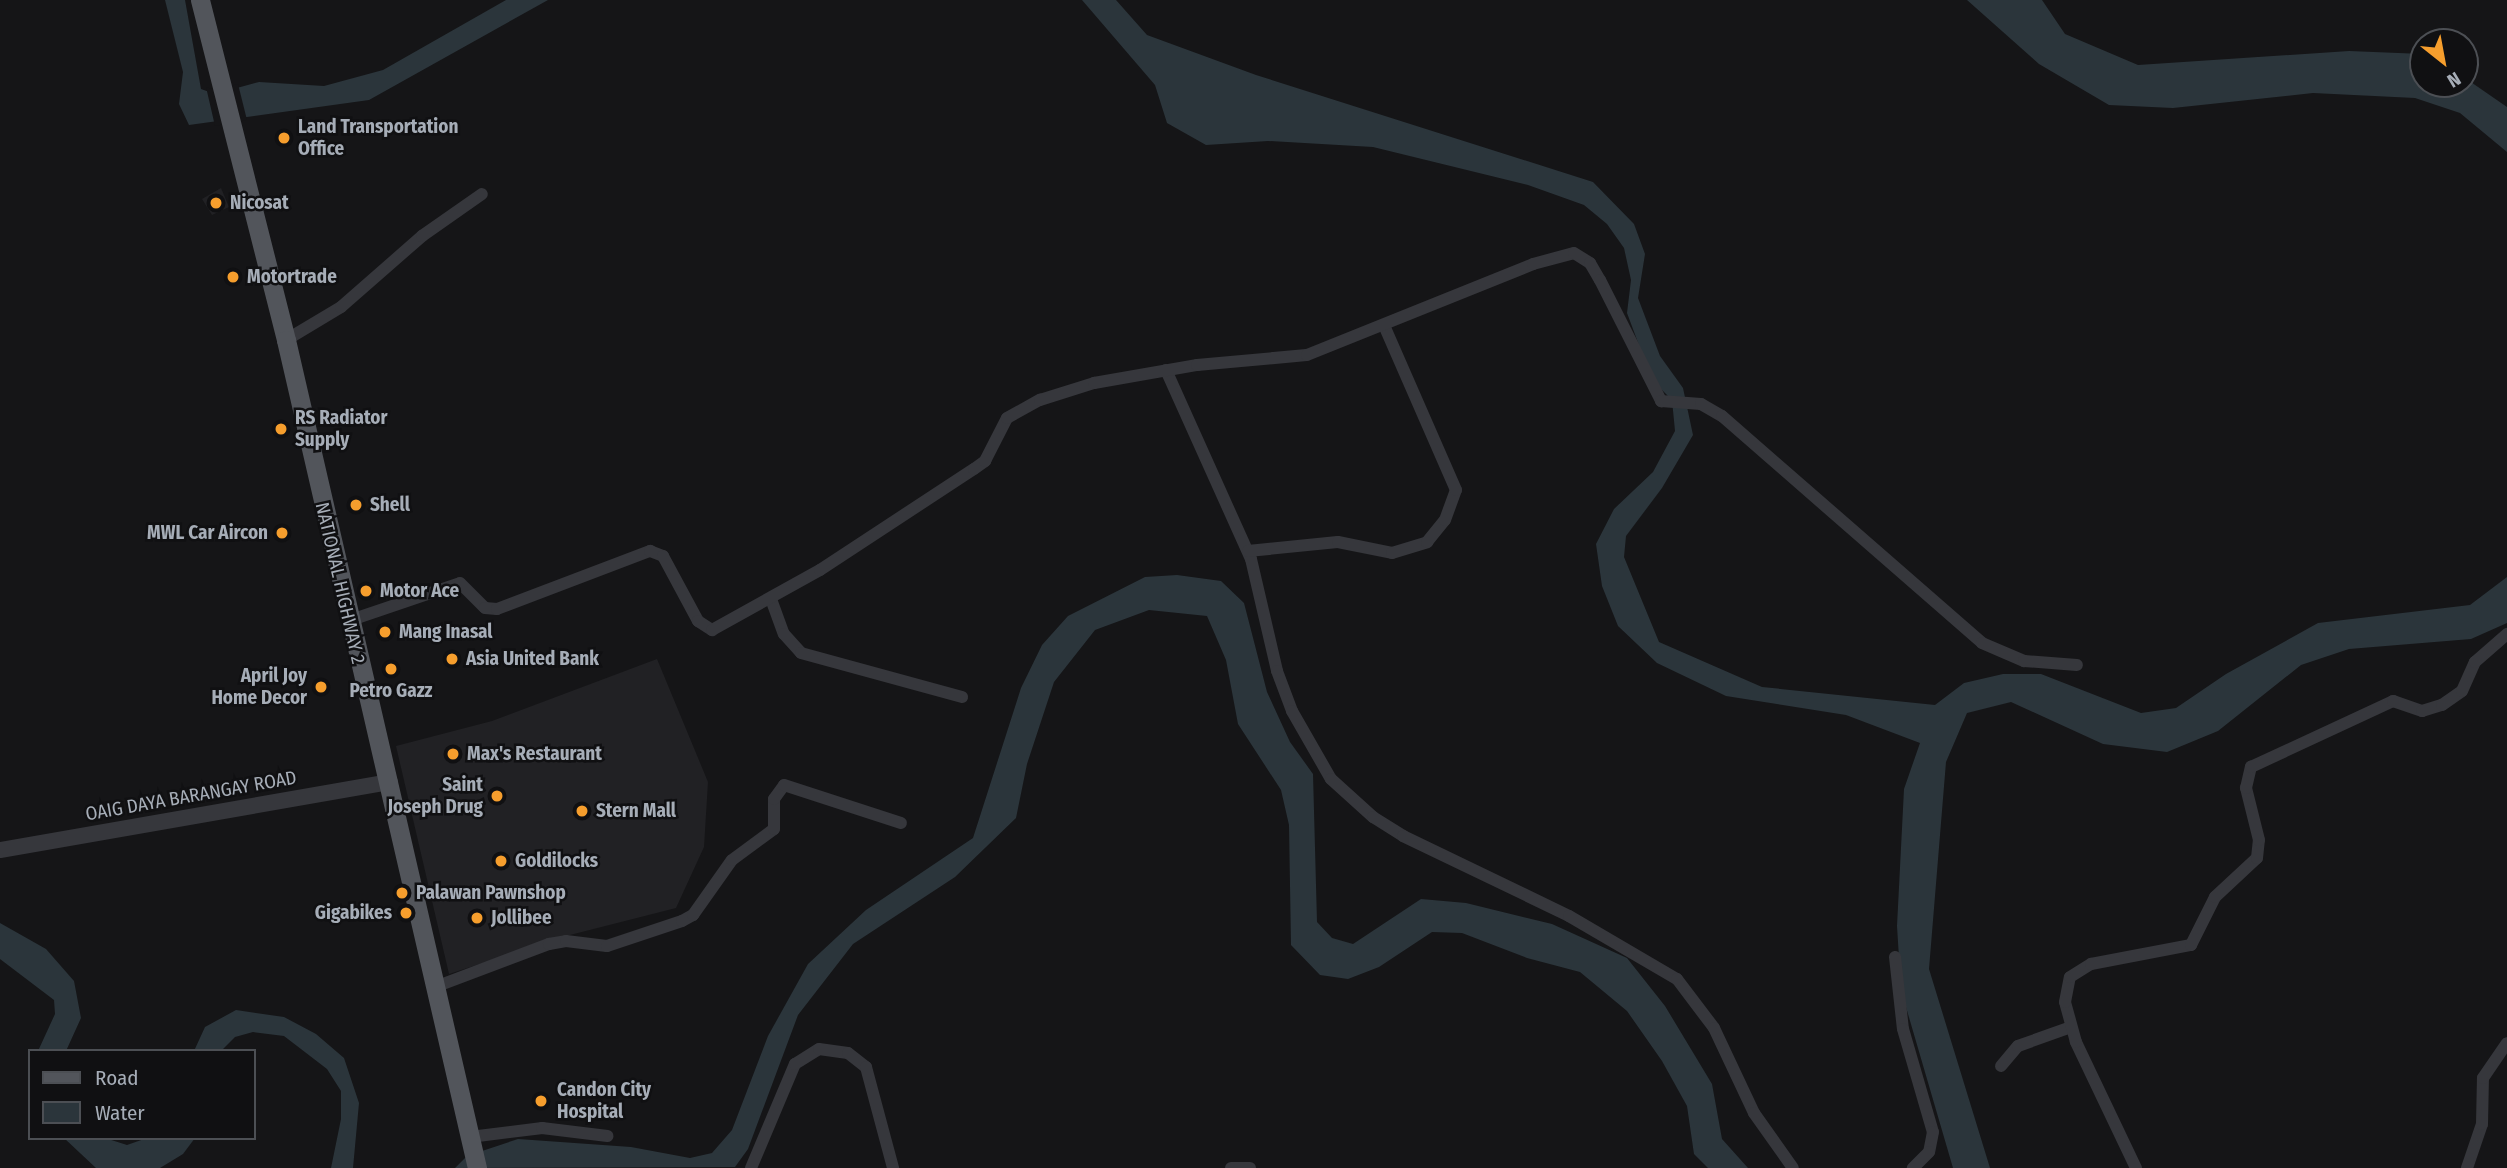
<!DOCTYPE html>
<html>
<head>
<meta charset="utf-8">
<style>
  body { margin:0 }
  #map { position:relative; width:2507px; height:1168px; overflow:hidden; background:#151517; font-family:"Fira Sans Condensed",sans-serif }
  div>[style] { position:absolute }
  .built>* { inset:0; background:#212124 }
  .water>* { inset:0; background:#2b353b }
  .pier>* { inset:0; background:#151517 }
  .minor>* { height:12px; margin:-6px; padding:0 6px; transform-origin:6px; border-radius:6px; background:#36373c }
  .tertiary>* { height:16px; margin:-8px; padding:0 8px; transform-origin:8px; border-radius:8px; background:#36373c }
  .primary>* { height:19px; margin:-9.5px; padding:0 9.5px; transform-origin:9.5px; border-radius:9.5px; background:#52555b }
  .dots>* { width:19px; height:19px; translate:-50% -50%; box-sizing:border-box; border:4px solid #101012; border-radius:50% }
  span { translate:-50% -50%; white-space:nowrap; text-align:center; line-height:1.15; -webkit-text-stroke:5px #101012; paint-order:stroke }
  .poi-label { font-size:19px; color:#a6adb7; font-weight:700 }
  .left { translate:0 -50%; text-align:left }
  .right { translate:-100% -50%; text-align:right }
  .street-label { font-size:19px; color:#a6adb7 }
  .legend { position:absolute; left:28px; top:1049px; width:228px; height:91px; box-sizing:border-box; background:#101012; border:2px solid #4c4f54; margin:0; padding:9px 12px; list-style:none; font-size:21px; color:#a6adb7 }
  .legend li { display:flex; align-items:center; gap:14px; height:35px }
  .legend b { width:35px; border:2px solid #4c4f54 }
  .north { position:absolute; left:2409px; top:28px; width:70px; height:70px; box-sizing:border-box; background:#101012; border:2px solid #4c4f54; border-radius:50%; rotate:149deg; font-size:19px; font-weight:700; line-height:28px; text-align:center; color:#a6adb7 }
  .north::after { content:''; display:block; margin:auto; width:24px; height:32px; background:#f69e2d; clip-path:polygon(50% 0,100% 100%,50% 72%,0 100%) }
</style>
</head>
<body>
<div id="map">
  <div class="built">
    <i style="clip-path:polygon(221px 188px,229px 207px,212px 215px,202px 199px)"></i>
    <i style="clip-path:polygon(657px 659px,708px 782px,704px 847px,676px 908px,566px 936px,449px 974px,396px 746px,492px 721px)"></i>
  </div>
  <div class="water">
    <i style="clip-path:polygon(165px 0,185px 0,201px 89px,215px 94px,259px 82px,324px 86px,383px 70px,506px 0,548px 0,369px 100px,189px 125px,179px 104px,183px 72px)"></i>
    <i style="clip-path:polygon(1082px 0,1116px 0,1147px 35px,1256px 75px,1593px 182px,1634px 224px,1645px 254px,1638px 298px,1660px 356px,1683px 388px,1693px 435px,1662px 488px,1626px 536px,1624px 557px,1659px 642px,1762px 687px,1935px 705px,1964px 683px,2003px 674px,2041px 674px,2141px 713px,2176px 708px,2226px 674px,2318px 623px,2470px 605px,2507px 577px,2507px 623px,2471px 639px,2349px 649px,2301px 665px,2218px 731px,2167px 752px,2103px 744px,2011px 702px,1967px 713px,1946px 762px,1929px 969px,1990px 1168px,1953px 1168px,1901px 990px,1897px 926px,1904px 789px,1920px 743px,1846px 715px,1726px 696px,1657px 663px,1618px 626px,1602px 586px,1596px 544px,1614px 509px,1653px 472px,1675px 431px,1672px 400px,1652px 380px,1627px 313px,1631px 280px,1624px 248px,1607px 224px,1584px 205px,1528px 185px,1373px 147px,1268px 141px,1206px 145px,1167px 123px,1155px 85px)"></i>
    <i style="clip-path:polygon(1967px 0,2042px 0,2065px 34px,2138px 65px,2349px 51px,2423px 54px,2423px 84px,2465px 84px,2465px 78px,2507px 107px,2507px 152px,2460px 113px,2415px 98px,2313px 93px,2173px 108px,2109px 105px,2039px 64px)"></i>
    <i style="clip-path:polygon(1177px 575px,1221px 581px,1244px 603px,1267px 692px,1290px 742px,1313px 774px,1317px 922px,1332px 938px,1353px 944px,1421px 899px,1466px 903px,1552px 924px,1627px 958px,1665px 1006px,1712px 1084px,1722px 1139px,1748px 1168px,1708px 1168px,1694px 1154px,1687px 1106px,1662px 1061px,1627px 1011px,1580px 972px,1527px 958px,1462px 933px,1432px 932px,1379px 967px,1348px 979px,1320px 975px,1291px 945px,1289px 825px,1281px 790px,1238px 724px,1226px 660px,1207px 616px,1149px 610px,1095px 630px,1054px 682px,1027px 764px,1016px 818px,955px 877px,853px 944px,798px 1015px,748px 1149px,735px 1167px,455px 1168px,467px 1156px,518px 1139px,631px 1147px,690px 1158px,712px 1153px,732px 1130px,768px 1036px,808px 964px,866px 910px,973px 838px,1021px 688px,1042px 645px,1068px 616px,1145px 577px)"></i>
    <i style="clip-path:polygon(0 923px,46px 949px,74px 981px,81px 1018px,66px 1051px,38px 1051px,55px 1014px,54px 1000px,0 959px)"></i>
    <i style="clip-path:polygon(236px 1010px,284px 1017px,316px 1034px,344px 1058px,359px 1103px,353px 1168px,331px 1168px,341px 1119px,341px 1091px,327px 1069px,284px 1036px,253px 1032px,235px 1037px,221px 1051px,194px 1051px,205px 1027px)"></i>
    <i style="clip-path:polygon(64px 1138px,105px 1138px,127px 1145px,147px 1138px,195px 1138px,183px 1154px,160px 1168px,96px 1168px)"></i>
  </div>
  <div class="pier">
    <i style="clip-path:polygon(238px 84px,247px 120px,215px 126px,206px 87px,215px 90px)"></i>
  </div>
  <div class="minor">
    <i style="left:286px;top:340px;width:64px;rotate:-31deg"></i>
    <i style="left:341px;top:307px;width:108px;rotate:-41.2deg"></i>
    <i style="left:422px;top:236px;width:73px;rotate:-35deg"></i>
    <i style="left:1166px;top:370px;width:207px;rotate:65.8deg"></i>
    <i style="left:1251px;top:559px;width:115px;rotate:76.9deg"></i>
    <i style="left:1277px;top:671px;width:43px;rotate:69.4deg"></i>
    <i style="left:1292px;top:711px;width:78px;rotate:60.2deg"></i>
    <i style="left:1331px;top:779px;width:57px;rotate:42.1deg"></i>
    <i style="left:1373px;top:817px;width:36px;rotate:32deg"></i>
    <i style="left:1403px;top:836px;width:184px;rotate:25.7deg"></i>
    <i style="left:1569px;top:916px;width:125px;rotate:30.3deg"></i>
    <i style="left:1677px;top:979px;width:61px;rotate:52.9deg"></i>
    <i style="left:1714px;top:1028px;width:94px;rotate:64.8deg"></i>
    <i style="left:1754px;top:1113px;width:67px;rotate:54.7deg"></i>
    <i style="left:1248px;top:551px;width:90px;rotate:-5.7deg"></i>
    <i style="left:1338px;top:542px;width:55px;rotate:11.5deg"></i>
    <i style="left:1392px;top:553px;width:37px;rotate:-17deg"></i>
    <i style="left:1427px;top:542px;width:28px;rotate:-51deg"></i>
    <i style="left:1445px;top:520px;width:32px;rotate:-70deg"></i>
    <i style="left:1456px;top:490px;width:180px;rotate:-113.6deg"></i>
    <i style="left:771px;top:599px;width:37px;rotate:70deg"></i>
    <i style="left:784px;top:634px;width:25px;rotate:48deg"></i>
    <i style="left:801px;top:653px;width:167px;rotate:15.3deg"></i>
    <i style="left:348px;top:621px;width:118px;rotate:-18.7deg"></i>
    <i style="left:460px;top:583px;width:35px;rotate:45deg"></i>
    <i style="left:485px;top:608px;width:12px;rotate:5deg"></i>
    <i style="left:497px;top:609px;width:164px;rotate:-20.8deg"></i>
    <i style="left:650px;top:551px;width:14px;rotate:21deg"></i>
    <i style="left:663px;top:556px;width:74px;rotate:61.7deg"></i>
    <i style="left:698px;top:621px;width:17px;rotate:33deg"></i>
    <i style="left:712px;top:630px;width:124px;rotate:-29.1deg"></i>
    <i style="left:820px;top:570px;width:184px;rotate:-33.3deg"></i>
    <i style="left:974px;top:469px;width:14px;rotate:-36deg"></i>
    <i style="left:985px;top:461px;width:48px;rotate:-62.9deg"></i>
    <i style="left:1007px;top:418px;width:38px;rotate:-29deg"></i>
    <i style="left:1040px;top:400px;width:57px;rotate:-17.5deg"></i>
    <i style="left:1094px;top:383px;width:105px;rotate:-9.9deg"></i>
    <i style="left:1197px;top:365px;width:110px;rotate:-5.2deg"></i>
    <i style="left:1307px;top:355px;width:244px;rotate:-21.9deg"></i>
    <i style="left:1533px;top:264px;width:42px;rotate:-15deg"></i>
    <i style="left:1574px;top:253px;width:19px;rotate:32deg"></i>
    <i style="left:1590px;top:263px;width:20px;rotate:60deg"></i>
    <i style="left:1600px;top:280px;width:136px;rotate:63.2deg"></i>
    <i style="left:1661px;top:401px;width:40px;rotate:4.3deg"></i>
    <i style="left:1701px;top:404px;width:24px;rotate:30deg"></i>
    <i style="left:1722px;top:416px;width:345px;rotate:41.1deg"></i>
    <i style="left:1982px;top:643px;width:46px;rotate:23.2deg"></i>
    <i style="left:2024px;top:661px;width:53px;rotate:4.3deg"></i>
    <i style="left:1895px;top:957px;width:72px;rotate:83.7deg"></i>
    <i style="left:1903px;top:1029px;width:107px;rotate:73.8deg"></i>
    <i style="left:1933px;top:1132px;width:20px;rotate:101deg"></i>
    <i style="left:1929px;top:1152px;width:23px;rotate:135deg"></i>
    <i style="left:435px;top:987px;width:122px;rotate:-20.7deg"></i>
    <i style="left:549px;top:944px;width:17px;rotate:-10deg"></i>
    <i style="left:566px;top:941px;width:41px;rotate:7deg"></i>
    <i style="left:607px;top:946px;width:79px;rotate:-18.4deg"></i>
    <i style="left:682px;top:921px;width:13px;rotate:-29deg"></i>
    <i style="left:693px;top:915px;width:67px;rotate:-54.7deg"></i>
    <i style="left:732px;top:860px;width:52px;rotate:-36.4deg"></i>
    <i style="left:774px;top:829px;width:30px;rotate:-90deg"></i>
    <i style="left:774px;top:799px;width:17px;rotate:-54deg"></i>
    <i style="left:784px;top:785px;width:123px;rotate:18deg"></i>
    <i style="left:2001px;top:1066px;width:26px;rotate:-50deg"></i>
    <i style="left:2018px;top:1046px;width:56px;rotate:-19.7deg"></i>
    <i style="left:470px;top:1137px;width:73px;rotate:-7.1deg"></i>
    <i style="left:542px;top:1128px;width:66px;rotate:6.9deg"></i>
    <i style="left:751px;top:1168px;width:113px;rotate:-67.1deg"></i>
    <i style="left:795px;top:1064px;width:28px;rotate:-32deg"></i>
    <i style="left:819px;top:1049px;width:29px;rotate:8deg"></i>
    <i style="left:848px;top:1053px;width:23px;rotate:38deg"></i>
    <i style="left:866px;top:1067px;width:105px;rotate:75deg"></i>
    <i style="left:1231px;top:1168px;width:19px"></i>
    <i style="left:2136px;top:1168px;width:140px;rotate:-115.5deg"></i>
    <i style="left:2076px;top:1042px;width:41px;rotate:-105.4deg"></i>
    <i style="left:2065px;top:1002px;width:25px;rotate:-79deg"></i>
    <i style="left:2070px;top:977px;width:25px;rotate:-32deg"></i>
    <i style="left:2091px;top:964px;width:102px;rotate:-10.8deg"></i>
    <i style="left:2191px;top:945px;width:54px;rotate:-63.4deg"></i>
    <i style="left:2215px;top:897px;width:57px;rotate:-42.9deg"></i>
    <i style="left:2257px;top:858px;width:18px;rotate:-84deg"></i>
    <i style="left:2259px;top:840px;width:54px;rotate:-104deg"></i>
    <i style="left:2246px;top:788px;width:22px;rotate:-77deg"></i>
    <i style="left:2251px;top:767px;width:157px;rotate:-24.9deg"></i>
    <i style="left:2393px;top:701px;width:31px;rotate:19deg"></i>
    <i style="left:2422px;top:711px;width:21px;rotate:-17deg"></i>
    <i style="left:2442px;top:705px;width:24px;rotate:-35deg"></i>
    <i style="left:2462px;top:691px;width:32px;rotate:-66deg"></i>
    <i style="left:2475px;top:662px;width:43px;rotate:-41.2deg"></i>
    <i style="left:2467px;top:1168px;width:46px;rotate:-71.2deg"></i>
    <i style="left:2482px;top:1124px;width:46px;rotate:-88.8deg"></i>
    <i style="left:2483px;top:1078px;width:42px;rotate:-55.6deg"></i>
  </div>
  <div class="tertiary">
    <i style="left:0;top:850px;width:396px;rotate:-9.9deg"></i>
  </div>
  <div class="primary">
    <i style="left:200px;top:0;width:351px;rotate:75.8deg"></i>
    <i style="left:286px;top:340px;width:850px;rotate:77.01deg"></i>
  </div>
  <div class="dots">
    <i style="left:284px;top:138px;background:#f69e2d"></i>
    <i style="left:216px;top:203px;background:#f69e2d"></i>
    <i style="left:233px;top:277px;background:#f69e2d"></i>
    <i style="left:281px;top:429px;background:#f69e2d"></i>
    <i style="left:356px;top:505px;background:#f69e2d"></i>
    <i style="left:282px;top:533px;background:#f69e2d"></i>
    <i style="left:366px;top:591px;background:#f69e2d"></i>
    <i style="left:385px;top:632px;background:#f69e2d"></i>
    <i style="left:452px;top:659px;background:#f69e2d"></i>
    <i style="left:391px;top:669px;background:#f69e2d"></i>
    <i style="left:321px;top:687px;background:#f69e2d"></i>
    <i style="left:453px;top:754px;background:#f69e2d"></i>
    <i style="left:497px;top:796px;background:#f69e2d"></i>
    <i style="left:582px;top:811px;background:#f69e2d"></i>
    <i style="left:501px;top:861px;background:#f69e2d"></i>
    <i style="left:402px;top:893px;background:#f69e2d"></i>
    <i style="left:406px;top:913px;background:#f69e2d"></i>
    <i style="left:477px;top:918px;background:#f69e2d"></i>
    <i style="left:541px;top:1101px;background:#f69e2d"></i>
  </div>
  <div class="poi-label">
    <span class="left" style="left:298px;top:138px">Land Transportation<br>Office</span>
    <span class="left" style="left:230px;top:203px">Nicosat</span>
    <span class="left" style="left:247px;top:277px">Motortrade</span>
    <span class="left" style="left:295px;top:429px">RS Radiator<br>Supply</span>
    <span class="left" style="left:370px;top:505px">Shell</span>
    <span class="right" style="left:268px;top:533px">MWL Car Aircon</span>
    <span class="left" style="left:380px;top:591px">Motor Ace</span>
    <span class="left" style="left:399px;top:632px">Mang Inasal</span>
    <span class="left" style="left:466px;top:659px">Asia United Bank</span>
    <span class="right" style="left:307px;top:687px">April Joy<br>Home Decor</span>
    <span style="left:391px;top:691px">Petro Gazz</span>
    <span class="left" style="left:467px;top:754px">Max's Restaurant</span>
    <span class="right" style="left:483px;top:796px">Saint<br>Joseph Drug</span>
    <span class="left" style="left:596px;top:811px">Stern Mall</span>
    <span class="left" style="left:515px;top:861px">Goldilocks</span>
    <span class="left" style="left:416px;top:893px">Palawan Pawnshop</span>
    <span class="right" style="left:392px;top:913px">Gigabikes</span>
    <span class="left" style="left:491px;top:918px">Jollibee</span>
    <span class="left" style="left:557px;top:1101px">Candon City<br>Hospital</span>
  </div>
  <div class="street-label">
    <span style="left:340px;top:583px;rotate:77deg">NATIONAL HIGHWAY 2</span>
    <span style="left:191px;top:796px;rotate:-10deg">OAIG DAYA BARANGAY ROAD</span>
  </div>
  <ul class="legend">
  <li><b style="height:9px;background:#52555b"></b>Road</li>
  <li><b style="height:19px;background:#2b353b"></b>Water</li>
  </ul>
  <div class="north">N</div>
</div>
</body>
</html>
